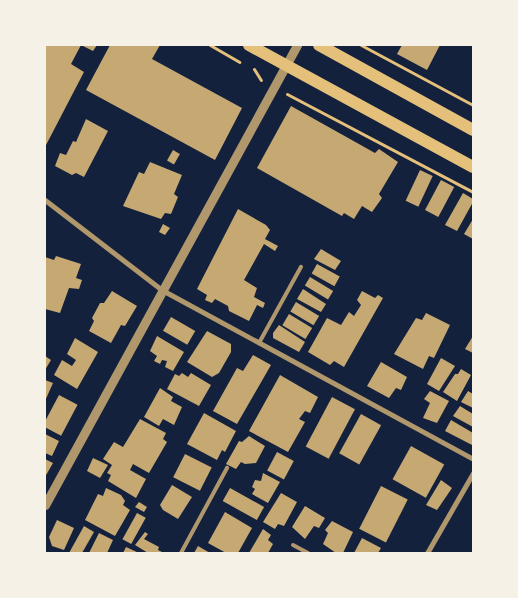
<!DOCTYPE html>
<html>
<head>
<meta charset="utf-8">
<style>
  body { margin:0 }
  #map { position:relative; width:518px; height:598px; overflow:hidden; background:#14213d; font-family:"Fira Sans",sans-serif }
  div>[style] { position:absolute }
  .building>* { inset:0; background:#c6a872; transform-origin:0 0 }
  .path>* { height:3px; margin:-1.5px; padding:0 1.5px; transform-origin:1.5px; border-radius:1.5px; background:#e5c07b }
  .service>* { height:4px; margin:-2px; padding:0 2px; transform-origin:2px; border-radius:2px; background:#b1986c }
  .minor>* { height:5px; margin:-2.5px; padding:0 2.5px; transform-origin:2.5px; border-radius:2.5px; background:#b1986c }
  .tertiary>* { height:9px; margin:-4.5px; padding:0 4.5px; transform-origin:4.5px; border-radius:4.5px; background:#b1986c }
  .primary>* { height:12px; margin:-6px; padding:0 6px; transform-origin:6px; border-radius:6px; background:#e5c07b }
  span { translate:-50% -50%; white-space:nowrap; text-align:center; line-height:1.15; -webkit-text-stroke:4px #f6f1e7; paint-order:stroke }
  .frame { position:absolute; inset:0; border:46px solid #f6f1e7; pointer-events:none }
</style>
</head>
<body>
<div id="map">
  <div class="building">
    <i style="clip-path:polygon(45px 45px,81px 45px,71px 64px,84px 72px,45px 147px)"></i>
    <i style="clip-path:polygon(81px 45px,97px 45px,93px 51px)"></i>
    <i style="clip-path:polygon(110px 45px,160px 45px,152px 59px,242px 108px,215px 160px,86px 90px)"></i>
    <i style="clip-path:polygon(402px 45px,440px 45px,427px 70px,397px 54px)"></i>
    <i style="clip-path:polygon(291px 106px,375px 153px,379px 149px,398px 162px,379px 194px,382px 198px,372px 212px,362px 206px,354px 219px,344px 213px,342px 216px,257px 168px)"></i>
    <i style="clip-path:polygon(86px 119px,108px 131px,84px 177px,76px 173px,72px 175px,55px 166px,60px 153px,66px 155px,73px 141px,76px 142px)"></i>
    <i style="left:173px;top:150px;width:8px;height:12px;rotate:30deg"></i>
    <i style="clip-path:polygon(150px 162px,182px 175px,174px 194px,178px 197px,171px 214px,165px 213px,161px 219px,123px 206px,139px 172px,144px 174px)"></i>
    <i style="left:420px;top:170px;width:14px;height:34px;rotate:25deg"></i>
    <i style="left:441px;top:180px;width:15px;height:34px;rotate:28deg"></i>
    <i style="clip-path:polygon(463px 193px,473px 199px,473px 202px,457px 231px,445px 225px)"></i>
    <i style="clip-path:polygon(238px 209px,266px 225px,270px 230px,265px 239px,278px 246px,275px 251px,264px 244px,244px 280px,257px 288px,254px 297px,265px 303px,263px 308px,257px 305px,249px 321px,229px 311px,228px 306px,215px 299px,212px 303px,205px 300px,207px 295px,197px 289px)"></i>
    <i style="clip-path:polygon(473px 219px,473px 239px,464px 234px)"></i>
    <i style="clip-path:polygon(163px 224px,170px 228px,165px 235px,159px 232px)"></i>
    <i style="clip-path:polygon(321px 249px,341px 261px,335px 270px,314px 259px)"></i>
    <i style="clip-path:polygon(56px 256px,81px 264px,76px 278px,82px 280px,79px 289px,69px 288px,60px 313px,45px 309px,45px 257px,54px 260px)"></i>
    <i style="left:317px;top:264px;width:26px;height:11px;rotate:29deg"></i>
    <i style="left:310px;top:277px;width:27px;height:10px;rotate:31deg"></i>
    <i style="clip-path:polygon(303px 289px,326px 304px,321px 312px,297px 299px)"></i>
    <i style="clip-path:polygon(112px 291px,137px 306px,125px 326px,121px 325px,111px 343px,89px 331px,94px 321px,92px 318px,100px 303px,104px 303px)"></i>
    <i style="clip-path:polygon(362px 291px,375px 298px,378px 295px,383px 298px,344px 367px,334px 361px,330px 365px,308px 352px,327px 318px,341px 325px,349px 312px,354px 316px,361px 305px,357px 300px)"></i>
    <i style="left:296px;top:302px;width:27px;height:11px;rotate:31deg"></i>
    <i style="clip-path:polygon(426px 313px,450px 325px,434px 358px,429px 356px,423px 369px,394px 354px,416px 318px,422px 320px)"></i>
    <i style="left:289px;top:314px;width:27px;height:13px;rotate:31deg"></i>
    <i style="left:171px;top:317px;width:28px;height:16px;rotate:30deg"></i>
    <i style="clip-path:polygon(279px 325px,305px 342px,299px 352px,273px 338px,273px 333px)"></i>
    <i style="clip-path:polygon(207px 331px,231px 344px,231px 352px,219px 373px,212px 377px,187px 362px)"></i>
    <i style="clip-path:polygon(157px 336px,184px 352px,173px 371px,165px 367px,167px 361px,162px 360px,160px 364px,154px 361px,157px 356px,150px 351px)"></i>
    <i style="clip-path:polygon(473px 336px,473px 353px,465px 349px)"></i>
    <i style="clip-path:polygon(75px 338px,98px 352px,77px 389px,54px 375px,62px 360px,72px 366px,76px 360px,67px 354px)"></i>
    <i style="clip-path:polygon(253px 355px,271px 365px,237px 424px,213px 411px,237px 368px,243px 371px)"></i>
    <i style="clip-path:polygon(45px 356px,51px 360px,45px 370px)"></i>
    <i style="clip-path:polygon(441px 358px,455px 366px,439px 391px,427px 384px)"></i>
    <i style="clip-path:polygon(381px 362px,407px 377px,401px 390px,396px 388px,389px 398px,367px 386px)"></i>
    <i style="clip-path:polygon(461px 369px,471px 375px,457px 401px,443px 392px,455px 374px,458px 374px)"></i>
    <i style="clip-path:polygon(182px 373px,188px 377px,191px 373px,211px 385px,199px 406px,167px 389px,175px 374px,179px 376px)"></i>
    <i style="clip-path:polygon(280px 375px,318px 397px,310px 413px,305px 411px,299px 419px,305px 422px,288px 452px,249px 431px)"></i>
    <i style="clip-path:polygon(45px 380px,53px 383px,45px 401px)"></i>
    <i style="clip-path:polygon(160px 388px,173px 397px,171px 401px,182px 407px,174px 425px,163px 419px,159px 426px,144px 417px)"></i>
    <i style="clip-path:polygon(430px 391px,449px 401px,437px 423px,423px 418px,430px 403px,424px 399px)"></i>
    <i style="clip-path:polygon(468px 391px,473px 394px,473px 408px,461px 402px)"></i>
    <i style="left:59px;top:395px;width:21px;height:35px;rotate:28deg"></i>
    <i style="left:332px;top:397px;width:26px;height:56px;rotate:28deg"></i>
    <i style="clip-path:polygon(460px 406px,473px 414px,473px 427px,453px 416px)"></i>
    <i style="clip-path:polygon(204px 413px,236px 431px,225px 452px,222px 450px,217px 460px,187px 444px)"></i>
    <i style="left:361px;top:414px;width:23px;height:45px;rotate:29deg"></i>
    <i style="clip-path:polygon(140px 419px,166px 433px,163px 439px,167px 442px,149px 473px,133px 464px,130px 470px,146px 479px,136px 498px,108px 481px,111px 475px,107px 473px,112px 465px,103px 459px,114px 442px,123px 447px)"></i>
    <i style="clip-path:polygon(451px 420px,473px 433px,472px 445px,445px 431px)"></i>
    <i style="clip-path:polygon(45px 434px,59px 441px,52px 456px,45px 453px)"></i>
    <i style="clip-path:polygon(249px 436px,265px 446px,256px 463px,245px 464px,241px 462px,236px 469px,226px 464px,239px 441px,242px 442px)"></i>
    <i style="left:411px;top:446px;width:38px;height:38px;rotate:29deg"></i>
    <i style="left:277px;top:452px;width:19px;height:21px;rotate:28deg"></i>
    <i style="left:185px;top:454px;width:30px;height:26px;rotate:27deg"></i>
    <i style="clip-path:polygon(93px 458px,108px 465px,100px 478px,87px 471px)"></i>
    <i style="clip-path:polygon(45px 459px,53px 463px,45px 477px)"></i>
    <i style="clip-path:polygon(263px 473px,280px 482px,268px 503px,252px 494px,255px 489px,252px 487px,255px 480px,261px 481px)"></i>
    <i style="clip-path:polygon(441px 480px,452px 488px,437px 510px,426px 505px)"></i>
    <i style="clip-path:polygon(172px 485px,192px 497px,178px 519px,163px 510px,160px 505px)"></i>
    <i style="left:381px;top:486px;width:30px;height:48px;rotate:27deg"></i>
    <i style="clip-path:polygon(106px 488px,121px 495px,125px 501px,123px 505px,130px 510px,115px 536px,85px 520px,98px 494px,103px 496px)"></i>
    <i style="left:230px;top:488px;width:39px;height:15px;rotate:29deg"></i>
    <i style="clip-path:polygon(281px 493px,297px 502px,284px 526px,278px 524px,275px 529px,263px 522px)"></i>
    <i style="clip-path:polygon(139px 502px,147px 507px,144px 512px,135px 507px)"></i>
    <i style="clip-path:polygon(305px 506px,325px 518px,319px 528px,314px 526px,305px 539px,292px 527px)"></i>
    <i style="clip-path:polygon(225px 512px,252px 528px,238px 553px,226px 553px,208px 543px)"></i>
    <i style="left:137px;top:513px;width:10px;height:30px;rotate:29deg"></i>
    <i style="clip-path:polygon(57px 520px,74px 528px,64px 550px,52px 546px,49px 537px)"></i>
    <i style="clip-path:polygon(332px 521px,353px 532px,343px 553px,336px 553px,323px 544px,328px 533px,325px 530px)"></i>
    <i style="clip-path:polygon(84px 526px,94px 532px,82px 553px,69px 553px)"></i>
    <i style="clip-path:polygon(263px 529px,271px 535px,268px 540px,273px 544px,268px 553px,249px 553px)"></i>
    <i style="clip-path:polygon(145px 532px,148px 534px,144px 539px,159px 547px,158px 550px,164px 553px,148px 553px,135px 545px)"></i>
    <i style="clip-path:polygon(99px 533px,113px 540px,107px 553px,89px 553px)"></i>
    <i style="clip-path:polygon(362px 538px,381px 548px,378px 553px,354px 553px)"></i>
    <i style="clip-path:polygon(198px 546px,210px 553px,194px 553px)"></i>
    <i style="clip-path:polygon(126px 547px,139px 553px,123px 553px)"></i>
  </div>
  <div class="path">
    <i style="left:210px;top:45px;width:34px;rotate:30deg"></i>
    <i style="left:361px;top:45px;width:127px;rotate:28.2deg"></i>
    <i style="left:254px;top:69px;width:13px;rotate:58deg"></i>
    <i style="left:287px;top:94px;width:210px;rotate:27.8deg"></i>
  </div>
  <div class="service">
    <i style="left:259px;top:343px;width:87px;rotate:-61.1deg"></i>
    <i style="left:293px;top:545px;width:17px;rotate:28deg"></i>
    <i style="left:181px;top:553px;width:97px;rotate:-61.6deg"></i>
  </div>
  <div class="minor">
    <i style="left:45px;top:200px;width:148px;rotate:37.6deg"></i>
    <i style="left:162px;top:290px;width:354px;rotate:28.5deg"></i>
    <i style="left:427px;top:553px;width:92px;rotate:-60.1deg"></i>
  </div>
  <div class="tertiary">
    <i style="left:45px;top:505px;width:525px;rotate:-61.28deg"></i>
  </div>
  <div class="primary">
    <i style="left:249px;top:45px;width:255px;rotate:28.6deg"></i>
    <i style="left:319px;top:45px;width:176px;rotate:28.9deg"></i>
  </div>
  <div class="frame"></div>
</div>
</body>
</html>
